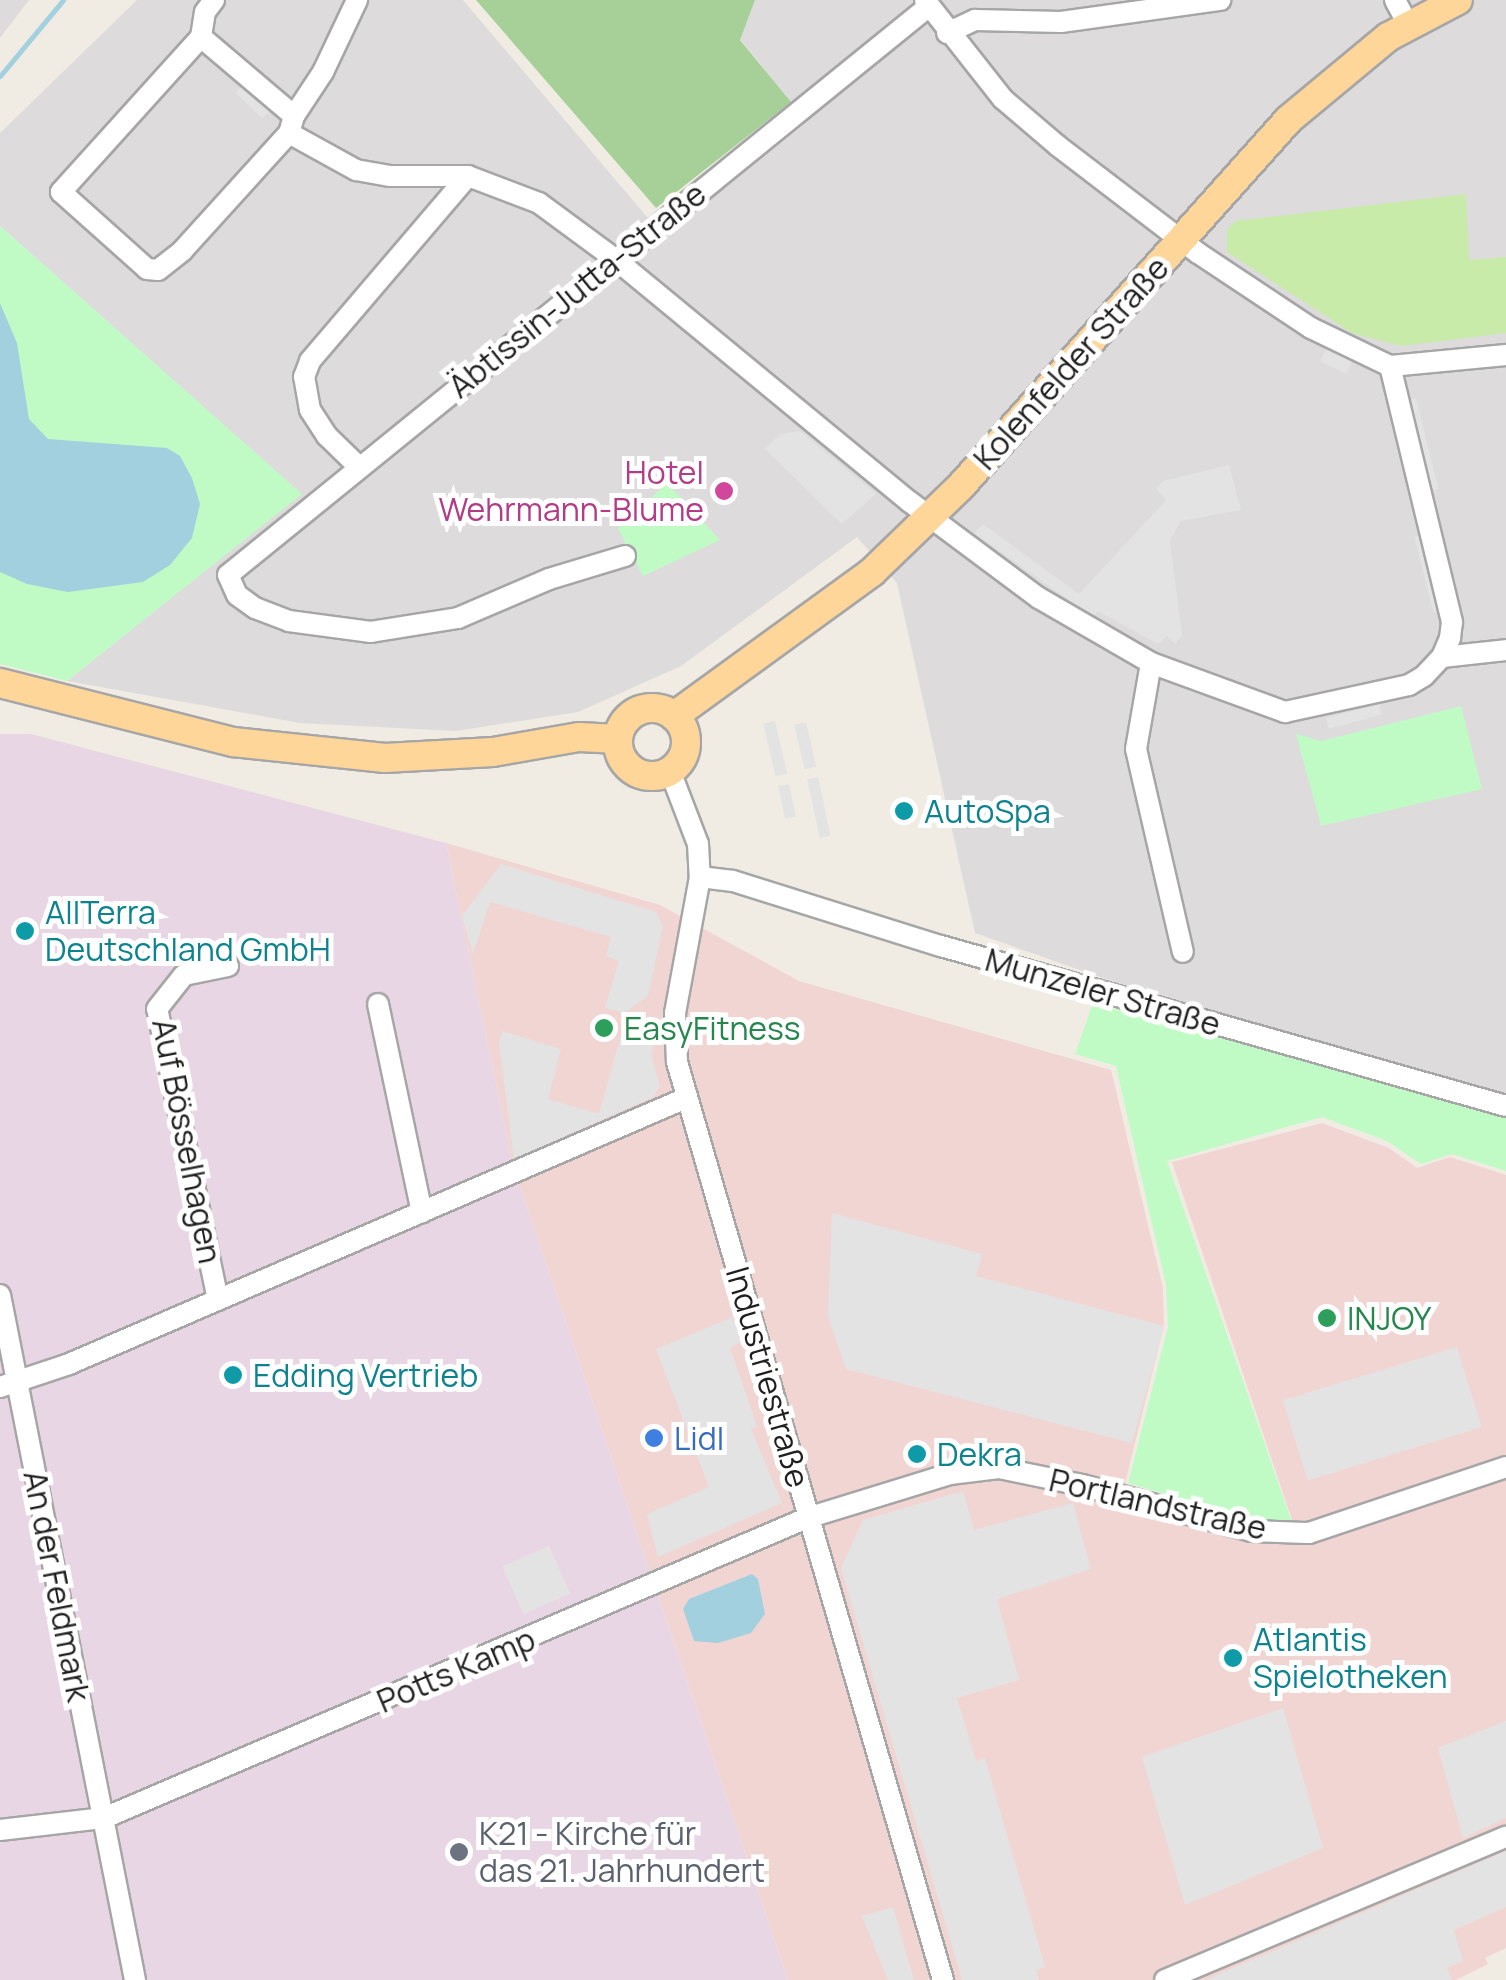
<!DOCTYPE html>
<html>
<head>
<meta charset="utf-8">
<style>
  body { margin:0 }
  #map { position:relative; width:1506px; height:1980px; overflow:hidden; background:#f0ece4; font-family:Manrope,sans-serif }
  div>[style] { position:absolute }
  .residential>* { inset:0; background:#dddbdb }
  .commercial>* { inset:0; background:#f1d5d3 }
  .industrial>* { inset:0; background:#e9d6e5 }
  .grass>* { inset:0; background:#c8eba9 }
  .forest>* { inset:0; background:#a7d098 }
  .park>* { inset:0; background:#c0fbc6 }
  .parking>* { inset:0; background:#e3e3e3; transform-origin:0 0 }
  .water>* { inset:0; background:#a3d0df }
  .stream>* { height:5px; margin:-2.5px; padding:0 2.5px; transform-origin:2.5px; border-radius:2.5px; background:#a3d0df }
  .roads { filter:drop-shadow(2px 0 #a6a6a6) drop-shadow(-2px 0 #a6a6a6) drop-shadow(0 2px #a6a6a6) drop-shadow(0 -2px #a6a6a6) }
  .minor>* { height:20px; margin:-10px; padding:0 10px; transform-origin:10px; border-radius:10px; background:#fff }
  .major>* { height:28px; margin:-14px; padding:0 14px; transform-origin:14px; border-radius:14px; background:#ffd69a }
  .major>.ring { margin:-14px; padding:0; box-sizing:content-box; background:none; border:28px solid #ffd69a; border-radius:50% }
  .dots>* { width:28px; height:28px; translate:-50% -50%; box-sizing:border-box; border:5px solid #fff; border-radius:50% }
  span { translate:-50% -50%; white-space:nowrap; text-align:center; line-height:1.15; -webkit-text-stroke:10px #fff; paint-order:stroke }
  .street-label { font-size:32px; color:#1f1f1f }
  .hotel-label { font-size:32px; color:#b23c85 }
  .right { translate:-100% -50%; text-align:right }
  .culture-label { font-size:32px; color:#0d838f }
  .left { translate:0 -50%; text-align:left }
  .leisure-label { font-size:32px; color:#27864d }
  .shop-label { font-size:32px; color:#366cbe }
  .worship-label { font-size:32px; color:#5b616d }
</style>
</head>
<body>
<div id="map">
  <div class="residential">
    <i style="clip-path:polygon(0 0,29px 0,0 38px)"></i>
    <i style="clip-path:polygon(137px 0,463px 0,664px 237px,807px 122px,740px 39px,755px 0,1506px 0,1506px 1096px,1143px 992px,975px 933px,897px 583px,857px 537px,681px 666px,578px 712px,456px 731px,300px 723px,67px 681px,301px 494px,0 226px,0 133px)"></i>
  </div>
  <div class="commercial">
    <i style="clip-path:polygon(446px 843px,660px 905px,799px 981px,1111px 1070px,1163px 1288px,1164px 1325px,1125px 1484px,1250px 1522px,1292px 1520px,1172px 1162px,1322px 1123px,1389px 1148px,1417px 1168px,1450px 1157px,1506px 1175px,1506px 1948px,1485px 1958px,1488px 1964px,1456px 1980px,788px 1980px,513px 1166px)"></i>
  </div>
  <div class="industrial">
    <i style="clip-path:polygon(0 734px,31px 734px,446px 843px,513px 1166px,788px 1980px,0 1980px)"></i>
  </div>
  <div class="grass">
    <i style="clip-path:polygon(1466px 194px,1469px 260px,1506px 257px,1506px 333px,1401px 346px,1352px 333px,1227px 252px,1227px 230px,1235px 221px)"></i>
  </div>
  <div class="forest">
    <i style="clip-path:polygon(476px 0,755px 0,740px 40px,791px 102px,656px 208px)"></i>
  </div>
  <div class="park">
    <i style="clip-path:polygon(0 226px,302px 494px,67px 681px,0 664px)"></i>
    <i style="clip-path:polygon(667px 483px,720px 540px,643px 576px,618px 529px)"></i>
    <i style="clip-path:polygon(1461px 706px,1482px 789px,1321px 826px,1296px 734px,1321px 741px)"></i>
    <i style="clip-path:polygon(1093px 1003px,1506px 1114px,1506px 1171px,1452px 1154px,1421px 1164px,1387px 1141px,1322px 1117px,1167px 1161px,1291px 1520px,1253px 1520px,1128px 1483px,1168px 1327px,1166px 1285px,1116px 1066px,1075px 1054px)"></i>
  </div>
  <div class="parking">
    <i style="left:246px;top:82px;width:37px;height:15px;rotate:44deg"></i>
    <i style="left:1327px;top:347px;width:29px;height:16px;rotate:25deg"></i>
    <i style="left:1416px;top:398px;width:94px;height:12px;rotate:76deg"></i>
    <i style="clip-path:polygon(800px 431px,876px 494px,842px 524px,765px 449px,780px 434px)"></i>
    <i style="clip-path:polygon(1229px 465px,1241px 510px,1181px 521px,1170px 541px,1182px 636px,1175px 644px,1167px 636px,1158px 644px,1098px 611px,1093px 617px,974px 533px,983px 524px,1079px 594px,1166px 500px,1156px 489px,1163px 481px)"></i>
    <i style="left:1425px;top:534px;width:78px;height:11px;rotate:76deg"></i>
    <i style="left:1379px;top:704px;width:11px;height:55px;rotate:75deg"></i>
    <i style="left:775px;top:721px;width:54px;height:12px;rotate:77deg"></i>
    <i style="left:806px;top:722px;width:46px;height:12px;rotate:77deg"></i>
    <i style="left:818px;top:777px;width:60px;height:11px;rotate:78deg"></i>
    <i style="left:789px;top:784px;width:33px;height:11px;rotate:78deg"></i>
    <i style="clip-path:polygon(501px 864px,656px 912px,663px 926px,648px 996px,624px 1013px,605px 1008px,619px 961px,606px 956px,611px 937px,490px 902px,473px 954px,462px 916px)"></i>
    <i style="clip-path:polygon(625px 1021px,658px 1030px,651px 1055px,660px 1086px,653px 1097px,514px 1159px,499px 1043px,502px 1031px,561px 1049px,548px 1099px,599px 1114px)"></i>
    <i style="clip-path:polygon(832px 1213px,982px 1254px,976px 1276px,1164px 1326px,1132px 1443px,846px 1369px,828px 1316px)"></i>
    <i style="clip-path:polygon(733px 1317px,741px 1342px,730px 1348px,757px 1426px,751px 1429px,782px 1503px,658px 1557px,647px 1514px,709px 1487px,656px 1349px)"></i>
    <i style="left:1457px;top:1347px;width:84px;height:182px;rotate:73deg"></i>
    <i style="clip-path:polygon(963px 1491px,974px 1530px,1073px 1503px,1091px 1569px,997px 1599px,1019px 1680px,957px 1698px,976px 1761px,985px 1758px,1045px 1967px,1036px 1970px,1039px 1980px,962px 1980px,841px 1568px,863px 1520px)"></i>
    <i style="left:549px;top:1546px;width:52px;height:51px;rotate:66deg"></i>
    <i style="clip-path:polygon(1283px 1708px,1323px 1848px,1185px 1905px,1142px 1757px)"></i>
    <i style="clip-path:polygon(1506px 1721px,1506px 1818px,1463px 1838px,1438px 1748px)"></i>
    <i style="clip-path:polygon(1506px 1851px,1506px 1907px,1454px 1930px,1463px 1961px,1447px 1968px,1452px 1980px,1205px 1980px)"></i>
    <i style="clip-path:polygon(893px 1907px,914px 1980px,888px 1980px,862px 1916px)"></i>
  </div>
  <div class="water">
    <i style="clip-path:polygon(0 303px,17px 343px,29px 419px,48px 439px,167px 448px,180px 456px,192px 478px,200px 504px,192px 538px,170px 565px,143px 582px,68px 592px,27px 584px,0 572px)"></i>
    <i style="clip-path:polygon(752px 1574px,758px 1579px,765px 1614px,751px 1633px,718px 1643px,694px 1641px,683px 1609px,689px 1599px)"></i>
  </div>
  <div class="stream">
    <i style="left:0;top:76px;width:99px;rotate:-50.3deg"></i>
  </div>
  <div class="roads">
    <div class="minor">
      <i style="left:925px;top:0;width:126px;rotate:51.8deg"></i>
      <i style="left:1003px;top:99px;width:72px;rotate:40.5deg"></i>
      <i style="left:1058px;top:146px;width:176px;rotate:37.4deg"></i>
      <i style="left:1198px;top:253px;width:136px;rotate:33.6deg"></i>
      <i style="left:1311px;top:328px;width:88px;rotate:25.7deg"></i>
      <i style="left:1390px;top:366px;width:117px;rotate:-5.4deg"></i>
      <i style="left:1395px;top:0;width:27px;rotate:62deg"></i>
      <i style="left:947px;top:33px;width:31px;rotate:-25deg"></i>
      <i style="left:975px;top:20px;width:86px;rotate:1.3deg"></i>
      <i style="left:1061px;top:22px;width:161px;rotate:-7.9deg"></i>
      <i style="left:201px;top:37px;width:122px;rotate:40.3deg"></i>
      <i style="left:294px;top:116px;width:18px;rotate:106deg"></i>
      <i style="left:289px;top:133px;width:77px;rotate:28.9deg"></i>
      <i style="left:356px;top:170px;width:35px;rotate:10deg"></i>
      <i style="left:390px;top:176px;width:78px"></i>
      <i style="left:468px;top:176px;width:76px;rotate:20.8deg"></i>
      <i style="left:539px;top:203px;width:94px;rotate:36.4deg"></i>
      <i style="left:615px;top:259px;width:382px;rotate:39.5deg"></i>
      <i style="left:910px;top:502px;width:161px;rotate:36.7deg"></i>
      <i style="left:1039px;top:598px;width:129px;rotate:30.1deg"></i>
      <i style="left:1151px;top:663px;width:143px;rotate:20.1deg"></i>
      <i style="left:1285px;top:712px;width:127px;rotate:-12.3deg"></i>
      <i style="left:1409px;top:685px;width:17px;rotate:-31deg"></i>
      <i style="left:1424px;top:676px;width:26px;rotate:-47deg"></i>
      <i style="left:1442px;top:657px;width:21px;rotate:-67deg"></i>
      <i style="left:1450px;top:638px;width:16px;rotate:-83deg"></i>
      <i style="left:1452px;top:622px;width:263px;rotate:-103.6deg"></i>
      <i style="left:201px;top:37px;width:209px;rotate:132.1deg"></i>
      <i style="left:61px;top:192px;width:115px;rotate:41.8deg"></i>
      <i style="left:147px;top:269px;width:11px;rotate:5deg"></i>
      <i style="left:158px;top:270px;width:31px;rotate:-38deg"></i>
      <i style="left:182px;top:251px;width:159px;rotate:-47.8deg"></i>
      <i style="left:201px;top:37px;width:25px;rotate:-81deg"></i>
      <i style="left:205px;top:12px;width:15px;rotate:-53deg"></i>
      <i style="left:294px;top:116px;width:53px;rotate:-56.6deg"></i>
      <i style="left:323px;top:72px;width:80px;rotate:-64.7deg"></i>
      <i style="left:359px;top:467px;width:45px;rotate:-135.9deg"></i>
      <i style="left:327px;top:436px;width:31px;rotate:-123deg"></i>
      <i style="left:310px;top:410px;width:34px;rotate:-100deg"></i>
      <i style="left:304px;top:377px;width:17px;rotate:-69deg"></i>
      <i style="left:310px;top:361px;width:243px;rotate:-49.5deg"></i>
      <i style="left:625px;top:556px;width:79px;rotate:163.2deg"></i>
      <i style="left:549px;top:579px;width:99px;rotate:156.8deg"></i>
      <i style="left:458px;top:618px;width:88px;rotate:170.9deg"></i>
      <i style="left:371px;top:632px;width:83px;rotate:-172.4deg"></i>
      <i style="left:289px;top:621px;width:36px;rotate:-159deg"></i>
      <i style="left:255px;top:608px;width:22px;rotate:-144deg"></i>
      <i style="left:237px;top:595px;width:22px;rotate:-114deg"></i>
      <i style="left:228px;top:575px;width:901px;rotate:-39.06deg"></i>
      <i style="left:1442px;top:657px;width:64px;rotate:-6.2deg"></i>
      <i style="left:1151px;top:663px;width:87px;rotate:99.9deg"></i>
      <i style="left:1136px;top:749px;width:208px;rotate:77deg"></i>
      <i style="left:670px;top:771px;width:78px;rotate:69deg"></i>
      <i style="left:698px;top:844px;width:33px;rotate:87deg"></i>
      <i style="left:700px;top:877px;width:138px;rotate:100.4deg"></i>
      <i style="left:675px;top:1013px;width:49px;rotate:87.7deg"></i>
      <i style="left:677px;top:1062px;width:956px;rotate:73.84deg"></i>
      <i style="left:700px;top:877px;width:33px;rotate:7deg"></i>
      <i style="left:733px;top:881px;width:218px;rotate:17.4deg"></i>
      <i style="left:941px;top:946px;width:587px;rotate:15.81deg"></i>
      <i style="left:378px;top:1004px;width:213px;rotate:78.1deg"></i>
      <i style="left:0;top:1295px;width:698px;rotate:78.85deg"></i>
      <i style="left:218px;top:1300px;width:297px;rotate:-101.8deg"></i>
      <i style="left:157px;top:1009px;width:43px;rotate:-51.5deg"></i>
      <i style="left:184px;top:975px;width:45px;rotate:-11.6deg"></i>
      <i style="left:0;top:1387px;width:73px;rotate:-18.4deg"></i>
      <i style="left:69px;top:1364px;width:672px;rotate:-23.32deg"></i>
      <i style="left:0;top:1830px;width:105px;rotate:-6.6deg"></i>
      <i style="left:104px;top:1818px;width:764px;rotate:-23.11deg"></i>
      <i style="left:807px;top:1518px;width:150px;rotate:-17.1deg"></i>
      <i style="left:950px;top:1474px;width:49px;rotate:-7deg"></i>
      <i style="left:999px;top:1468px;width:85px;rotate:11.6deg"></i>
      <i style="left:1082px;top:1485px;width:175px;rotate:15.2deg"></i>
      <i style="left:1251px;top:1531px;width:58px;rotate:2deg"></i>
      <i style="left:1309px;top:1533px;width:208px;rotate:-18.5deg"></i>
      <i style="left:1165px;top:1980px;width:370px;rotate:-22.8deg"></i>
    </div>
    <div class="major">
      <i style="left:0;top:683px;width:240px;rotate:14.2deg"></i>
      <i style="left:233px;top:742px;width:153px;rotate:6deg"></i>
      <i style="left:385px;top:758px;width:108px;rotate:-3.2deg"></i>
      <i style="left:493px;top:752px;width:87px;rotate:-9.9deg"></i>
      <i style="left:579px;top:737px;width:39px;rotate:3deg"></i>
      <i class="ring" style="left:618px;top:708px;width:40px;height:40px"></i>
      <i style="left:674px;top:716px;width:245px;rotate:-36deg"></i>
      <i style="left:872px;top:572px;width:124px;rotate:-44deg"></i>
      <i style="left:961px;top:486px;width:491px;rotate:-48.2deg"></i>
      <i style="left:1288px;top:120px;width:130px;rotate:-39.7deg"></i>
      <i style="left:1388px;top:37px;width:79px;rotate:-27.9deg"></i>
    </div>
  </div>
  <div class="dots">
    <i style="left:724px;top:491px;background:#d1479c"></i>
    <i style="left:904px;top:811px;background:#0f9aa8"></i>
    <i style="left:25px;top:931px;background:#0f9aa8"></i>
    <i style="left:604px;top:1028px;background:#2e9e5b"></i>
    <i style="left:1327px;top:1318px;background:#2e9e5b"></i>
    <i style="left:233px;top:1375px;background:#0f9aa8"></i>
    <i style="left:654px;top:1438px;background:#3f7fe0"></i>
    <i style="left:917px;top:1454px;background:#0f9aa8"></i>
    <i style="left:1233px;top:1658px;background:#0f9aa8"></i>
    <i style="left:459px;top:1852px;background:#6b7280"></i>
  </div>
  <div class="street-label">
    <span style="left:577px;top:290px;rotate:-39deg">Äbtissin-Jutta-Straße</span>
    <span style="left:1071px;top:363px;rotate:-48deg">Kolenfelder Straße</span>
    <span style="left:1103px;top:992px;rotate:16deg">Munzeler Straße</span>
    <span style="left:187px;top:1141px;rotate:79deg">Auf Bösselhagen</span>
    <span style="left:768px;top:1377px;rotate:74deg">Industriestraße</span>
    <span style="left:1158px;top:1504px;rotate:13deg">Portlandstraße</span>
    <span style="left:57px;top:1586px;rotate:79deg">An der Feldmark</span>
    <span style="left:456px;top:1670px;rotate:-23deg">Potts Kamp</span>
  </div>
  <div class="hotel-label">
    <span class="right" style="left:704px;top:491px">Hotel<br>Wehrmann-Blume</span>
  </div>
  <div class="culture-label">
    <span class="left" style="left:924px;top:811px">AutoSpa</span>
    <span class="left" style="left:45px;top:931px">AllTerra<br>Deutschland GmbH</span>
    <span class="left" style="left:253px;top:1375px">Edding Vertrieb</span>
    <span class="left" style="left:937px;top:1454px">Dekra</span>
    <span class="left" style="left:1253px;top:1658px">Atlantis<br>Spielotheken</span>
  </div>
  <div class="leisure-label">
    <span class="left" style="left:624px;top:1028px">EasyFitness</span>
    <span class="left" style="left:1347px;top:1318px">INJOY</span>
  </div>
  <div class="shop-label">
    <span class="left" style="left:674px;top:1438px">Lidl</span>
  </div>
  <div class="worship-label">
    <span class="left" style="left:479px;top:1852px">K21 - Kirche für<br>das 21. Jahrhundert</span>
  </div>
</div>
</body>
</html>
